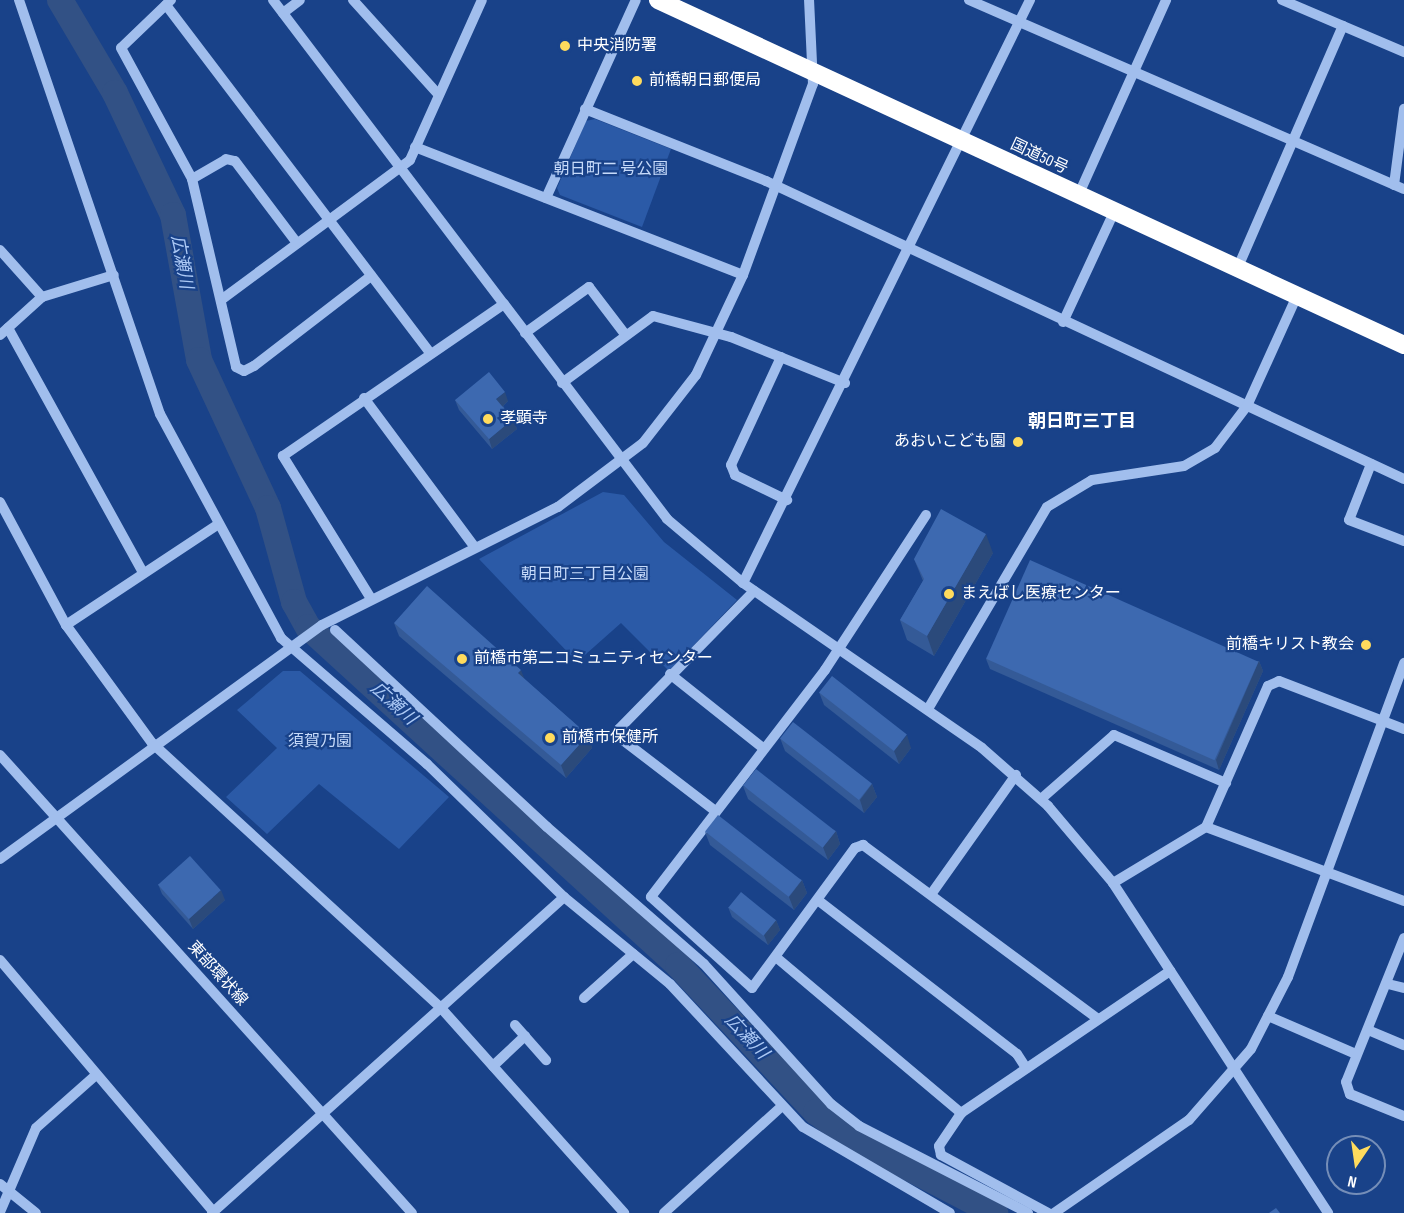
<!DOCTYPE html>
<html>
<head>
<meta charset="utf-8">
<style>
  body { margin:0 }
  #map { position:relative; width:1404px; height:1213px; overflow:hidden; background:#194289; font-family:"Sofia Sans Condensed","Noto Sans JP",sans-serif }
  div>[style] { position:absolute }
  .green>* { inset:0; background:#2b5aa7 }
  .river>* { height:26px; margin:-13px; padding:0 13px; transform-origin:13px; border-radius:13px; background:#325185 }
  .minor>* { height:10px; margin:-5px; padding:0 5px; transform-origin:5px; border-radius:5px; background:#a1beed }
  .highway>* { height:18px; margin:-9px; padding:0 9px; transform-origin:9px; border-radius:9px; background:#fff }
  .wall>* { inset:0; background:#345a97 }
  .shaded-wall>* { inset:0; background:#2b4a7b }
  .building>* { inset:0; background:#3d69b0; transform-origin:0 0 }
  .dots>* { width:16px; height:16px; translate:-50% -50%; box-sizing:border-box; border:3px solid #194289; border-radius:50% }
  span { translate:-50% -50%; white-space:nowrap; text-align:center; line-height:1.15; -webkit-text-stroke:4.5px #194289; paint-order:stroke }
  .poi-label { font-size:16px; color:#fff }
  .left { translate:0 -50%; text-align:left }
  .right { translate:-100% -50%; text-align:right }
  .street-label { font-size:16px; color:#fff }
  .park-label { font-size:16px; color:#c6dafa }
  .water-label { font-size:18px; color:#acc9f5; font-style:italic }
  .neighbourhood-label { font-size:18px; color:#fff; font-weight:700 }
  .north { position:absolute; left:1326px; top:1135px; width:60px; height:60px; box-sizing:border-box; background:#194289; border:2px solid #758eb8; border-radius:50%; rotate:193deg; font-size:16px; font-weight:700; line-height:24px; text-align:center; color:#fff }
  .north::after { content:''; display:block; margin:auto; width:21px; height:27px; background:#ffdb5d; clip-path:polygon(50% 0,100% 100%,50% 72%,0 100%) }
</style>
</head>
<body>
<div id="map">
  <div class="green">
    <i style="clip-path:polygon(595px 119px,671px 149px,642px 227px,560px 195px,557px 188px,586px 121px)"></i>
    <i style="clip-path:polygon(603px 492px,624px 495px,664px 542px,737px 600px,669px 671px,621px 623px,577px 662px,479px 559px)"></i>
    <i style="clip-path:polygon(283px 671px,300px 671px,449px 797px,399px 849px,319px 784px,267px 834px,226px 797px,277px 748px,237px 710px)"></i>
  </div>
  <div class="river">
    <i style="left:60px;top:0;width:108px;rotate:59.4deg"></i>
    <i style="left:115px;top:93px;width:135px;rotate:64.6deg"></i>
    <i style="left:173px;top:215px;width:147px;rotate:79.8deg"></i>
    <i style="left:199px;top:360px;width:163px;rotate:65deg"></i>
    <i style="left:268px;top:508px;width:98px;rotate:74.5deg"></i>
    <i style="left:294px;top:602px;width:29px;rotate:61deg"></i>
    <i style="left:308px;top:627px;width:501px;rotate:42.41deg"></i>
    <i style="left:678px;top:965px;width:202px;rotate:46.8deg"></i>
    <i style="left:816px;top:1112px;width:41px;rotate:37.1deg"></i>
    <i style="left:849px;top:1137px;width:165px;rotate:27.5deg"></i>
  </div>
  <div class="minor">
    <i style="left:19px;top:0;width:437px;rotate:71.2deg"></i>
    <i style="left:160px;top:414px;width:255px;rotate:61.6deg"></i>
    <i style="left:281px;top:638px;width:193px;rotate:40.8deg"></i>
    <i style="left:427px;top:764px;width:191px;rotate:44.2deg"></i>
    <i style="left:564px;top:897px;width:137px;rotate:39.4deg"></i>
    <i style="left:670px;top:984px;width:195px;rotate:47.1deg"></i>
    <i style="left:803px;top:1127px;width:170px;rotate:30.3deg"></i>
    <i style="left:171px;top:0;width:69px;rotate:136.2deg"></i>
    <i style="left:121px;top:48px;width:149px;rotate:61.5deg"></i>
    <i style="left:192px;top:179px;width:193px;rotate:76.8deg"></i>
    <i style="left:236px;top:367px;width:9px;rotate:27deg"></i>
    <i style="left:244px;top:371px;width:11px;rotate:-27deg"></i>
    <i style="left:254px;top:366px;width:148px;rotate:-37.6deg"></i>
    <i style="left:273px;top:0;width:382px;rotate:52.8deg"></i>
    <i style="left:353px;top:0;width:127px;rotate:47.9deg"></i>
    <i style="left:969px;top:0;width:474px;rotate:23.5deg"></i>
    <i style="left:1282px;top:0;width:133px;rotate:23.1deg"></i>
    <i style="left:166px;top:5px;width:437px;rotate:52.8deg"></i>
    <i style="left:283px;top:13px;width:21px;rotate:-37deg"></i>
    <i style="left:585px;top:109px;width:195px;rotate:21.7deg"></i>
    <i style="left:766px;top:181px;width:704px;rotate:25.04deg"></i>
    <i style="left:415px;top:147px;width:352px;rotate:21.3deg"></i>
    <i style="left:192px;top:179px;width:39px;rotate:-30deg"></i>
    <i style="left:226px;top:159px;width:9px;rotate:13deg"></i>
    <i style="left:235px;top:161px;width:103px;rotate:52.9deg"></i>
    <i style="left:1394px;top:185px;width:77px;rotate:-82.5deg"></i>
    <i style="left:1078px;top:196px;width:215px;rotate:-65.8deg"></i>
    <i style="left:546px;top:198px;width:217px;rotate:-65.6deg"></i>
    <i style="left:0;top:250px;width:63px;rotate:48.2deg"></i>
    <i style="left:1238px;top:267px;width:263px;rotate:-66.5deg"></i>
    <i style="left:221px;top:300px;width:235px;rotate:-36.5deg"></i>
    <i style="left:410px;top:160px;width:175px;rotate:-65.8deg"></i>
    <i style="left:1063px;top:322px;width:121px;rotate:-65.1deg"></i>
    <i style="left:8px;top:328px;width:280px;rotate:61.1deg"></i>
    <i style="left:525px;top:333px;width:79px;rotate:-35.7deg"></i>
    <i style="left:589px;top:287px;width:58px;rotate:52.7deg"></i>
    <i style="left:0;top:335px;width:57px;rotate:-42.1deg"></i>
    <i style="left:42px;top:297px;width:75px;rotate:-17deg"></i>
    <i style="left:781px;top:357px;width:119px;rotate:114.8deg"></i>
    <i style="left:731px;top:465px;width:11px;rotate:68deg"></i>
    <i style="left:735px;top:475px;width:58px;rotate:25.7deg"></i>
    <i style="left:562px;top:383px;width:113px;rotate:-36.4deg"></i>
    <i style="left:653px;top:316px;width:81px;rotate:15.1deg"></i>
    <i style="left:731px;top:337px;width:123px;rotate:22deg"></i>
    <i style="left:364px;top:398px;width:184px;rotate:53.4deg"></i>
    <i style="left:1371px;top:464px;width:60px;rotate:111.4deg"></i>
    <i style="left:1349px;top:520px;width:59px;rotate:20.9deg"></i>
    <i style="left:0;top:502px;width:140px;rotate:61.8deg"></i>
    <i style="left:66px;top:625px;width:146px;rotate:53.9deg"></i>
    <i style="left:152px;top:743px;width:392px;rotate:42.5deg"></i>
    <i style="left:441px;top:1008px;width:275px;rotate:48.2deg"></i>
    <i style="left:926px;top:515px;width:185px;rotate:123.1deg"></i>
    <i style="left:825px;top:670px;width:286px;rotate:127.5deg"></i>
    <i style="left:651px;top:897px;width:136px;rotate:42deg"></i>
    <i style="left:752px;top:988px;width:174px;rotate:-53.7deg"></i>
    <i style="left:855px;top:848px;width:9px;rotate:-21deg"></i>
    <i style="left:863px;top:845px;width:292px;rotate:36.5deg"></i>
    <i style="left:743px;top:583px;width:650px;rotate:-63.79deg"></i>
    <i style="left:370px;top:597px;width:166px;rotate:-121.7deg"></i>
    <i style="left:283px;top:456px;width:268px;rotate:-34.5deg"></i>
    <i style="left:504px;top:304px;width:270px;rotate:52.8deg"></i>
    <i style="left:667px;top:519px;width:99px;rotate:40.1deg"></i>
    <i style="left:743px;top:583px;width:290px;rotate:34.6deg"></i>
    <i style="left:982px;top:748px;width:88px;rotate:41.3deg"></i>
    <i style="left:1048px;top:806px;width:101px;rotate:49.8deg"></i>
    <i style="left:1113px;top:883px;width:394px;rotate:56.9deg"></i>
    <i style="left:66px;top:625px;width:181px;rotate:-33.5deg"></i>
    <i style="left:335px;top:630px;width:289px;rotate:42.9deg"></i>
    <i style="left:547px;top:827px;width:208px;rotate:41.1deg"></i>
    <i style="left:704px;top:964px;width:189px;rotate:47.8deg"></i>
    <i style="left:831px;top:1104px;width:36px;rotate:38deg"></i>
    <i style="left:859px;top:1126px;width:190px;rotate:27.2deg"></i>
    <i style="left:670px;top:674px;width:119px;rotate:38.5deg"></i>
    <i style="left:928px;top:709px;width:234px;rotate:-59.5deg"></i>
    <i style="left:1047px;top:507px;width:52px;rotate:-31deg"></i>
    <i style="left:1092px;top:480px;width:93px;rotate:-8.7deg"></i>
    <i style="left:1184px;top:466px;width:36px;rotate:-30deg"></i>
    <i style="left:1215px;top:448px;width:53px;rotate:-52.7deg"></i>
    <i style="left:1247px;top:406px;width:121px;rotate:-65.6deg"></i>
    <i style="left:0;top:755px;width:616px;rotate:48.03deg"></i>
    <i style="left:1041px;top:799px;width:97px;rotate:-41.2deg"></i>
    <i style="left:1114px;top:735px;width:122px;rotate:23.2deg"></i>
    <i style="left:714px;top:810px;width:120px;rotate:-142.5deg"></i>
    <i style="left:619px;top:737px;width:8px;rotate:-90deg"></i>
    <i style="left:619px;top:729px;width:193px;rotate:-45.6deg"></i>
    <i style="left:1206px;top:827px;width:154px;rotate:-66.3deg"></i>
    <i style="left:1268px;top:686px;width:12px;rotate:-24deg"></i>
    <i style="left:1279px;top:681px;width:134px;rotate:21deg"></i>
    <i style="left:0;top:859px;width:398px;rotate:-36deg"></i>
    <i style="left:322px;top:625px;width:264px;rotate:-26.6deg"></i>
    <i style="left:558px;top:507px;width:106px;rotate:-37deg"></i>
    <i style="left:643px;top:443px;width:86px;rotate:-52.1deg"></i>
    <i style="left:696px;top:375px;width:110px;rotate:-64.8deg"></i>
    <i style="left:743px;top:275px;width:203px;rotate:-69.9deg"></i>
    <i style="left:813px;top:84px;width:84px;rotate:-92.7deg"></i>
    <i style="left:1113px;top:883px;width:109px;rotate:-31.1deg"></i>
    <i style="left:1206px;top:827px;width:211px;rotate:20.5deg"></i>
    <i style="left:932px;top:893px;width:145px;rotate:-54.6deg"></i>
    <i style="left:819px;top:901px;width:250px;rotate:37.7deg"></i>
    <i style="left:1017px;top:1054px;width:17px;rotate:57deg"></i>
    <i style="left:1404px;top:938px;width:155px;rotate:111.9deg"></i>
    <i style="left:1346px;top:1082px;width:13px;rotate:72deg"></i>
    <i style="left:1350px;top:1094px;width:58px;rotate:22.2deg"></i>
    <i style="left:777px;top:958px;width:241px;rotate:40.1deg"></i>
    <i style="left:0;top:960px;width:329px;rotate:49.7deg"></i>
    <i style="left:1388px;top:984px;width:16px;rotate:14deg"></i>
    <i style="left:584px;top:998px;width:66px;rotate:-41.9deg"></i>
    <i style="left:1268px;top:1016px;width:96px;rotate:23.4deg"></i>
    <i style="left:515px;top:1025px;width:47px;rotate:48.5deg"></i>
    <i style="left:1368px;top:1030px;width:39px;rotate:23deg"></i>
    <i style="left:493px;top:1066px;width:44px;rotate:-43.2deg"></i>
    <i style="left:0;top:1184px;width:46px;rotate:38.9deg"></i>
    <i style="left:0;top:1212px;width:91px;rotate:-66.8deg"></i>
    <i style="left:36px;top:1128px;width:80px;rotate:-41.5deg"></i>
    <i style="left:212px;top:1213px;width:473px;rotate:-41.9deg"></i>
    <i style="left:664px;top:1213px;width:158px;rotate:-42.2deg"></i>
    <i style="left:1048px;top:1213px;width:122px;rotate:-151.5deg"></i>
    <i style="left:941px;top:1155px;width:9px;rotate:-103deg"></i>
    <i style="left:939px;top:1146px;width:40px;rotate:-56deg"></i>
    <i style="left:961px;top:1113px;width:253px;rotate:-34.2deg"></i>
    <i style="left:1054px;top:1213px;width:164px;rotate:-34.6deg"></i>
    <i style="left:1189px;top:1120px;width:94px;rotate:-48.9deg"></i>
    <i style="left:1251px;top:1049px;width:81px;rotate:-62.8deg"></i>
    <i style="left:1288px;top:977px;width:335px;rotate:-69.7deg"></i>
  </div>
  <div class="highway">
    <i style="left:658px;top:0;width:822px;rotate:24.82deg"></i>
  </div>
  <div class="wall">
    <i style="clip-path:polygon(455px 400px,508px 401px,503px 406px,513px 419px,517px 429px,492px 449px,459px 410px)"></i>
    <i style="clip-path:polygon(993px 553px,934px 656px,907px 640px,900px 620px,923px 581px,914px 559px)"></i>
    <i style="clip-path:polygon(394px 623px,524px 679px,588px 735px,592px 748px,566px 778px,399px 636px)"></i>
    <i style="clip-path:polygon(986px 659px,1259px 661px,1263px 671px,1219px 770px,990px 669px)"></i>
    <i style="clip-path:polygon(819px 692px,911px 748px,899px 764px,824px 705px)"></i>
    <i style="clip-path:polygon(780px 738px,872px 784px,877px 797px,864px 813px,785px 751px)"></i>
    <i style="clip-path:polygon(743px 786px,836px 831px,840px 844px,828px 860px,748px 799px)"></i>
    <i style="clip-path:polygon(705px 832px,802px 880px,807px 893px,794px 910px,710px 845px)"></i>
    <i style="clip-path:polygon(158px 884px,225px 900px,193px 929px,162px 894px)"></i>
    <i style="clip-path:polygon(728px 907px,776px 920px,780px 930px,768px 945px,732px 917px)"></i>
  </div>
  <div class="shaded-wall">
    <i style="clip-path:polygon(505px 392px,508px 401px,500px 409px,496px 399px)"></i>
    <i style="clip-path:polygon(513px 419px,517px 429px,492px 449px,489px 439px)"></i>
    <i style="clip-path:polygon(986px 534px,993px 553px,934px 656px,927px 636px)"></i>
    <i style="clip-path:polygon(1259px 661px,1263px 671px,1219px 770px,1216px 760px)"></i>
    <i style="clip-path:polygon(521px 670px,526px 683px,518px 673px)"></i>
    <i style="clip-path:polygon(588px 735px,592px 748px,566px 778px,561px 765px)"></i>
    <i style="clip-path:polygon(907px 735px,911px 748px,899px 764px,894px 751px)"></i>
    <i style="clip-path:polygon(872px 784px,877px 797px,864px 813px,860px 800px)"></i>
    <i style="clip-path:polygon(836px 831px,840px 844px,828px 860px,823px 847px)"></i>
    <i style="clip-path:polygon(802px 880px,807px 893px,794px 910px,789px 897px)"></i>
    <i style="clip-path:polygon(221px 890px,225px 900px,193px 929px,189px 919px)"></i>
    <i style="clip-path:polygon(776px 920px,780px 930px,768px 945px,764px 935px)"></i>
  </div>
  <div class="building">
    <i style="clip-path:polygon(489px 372px,505px 392px,496px 399px,513px 419px,489px 439px,455px 400px)"></i>
    <i style="clip-path:polygon(941px 509px,986px 534px,927px 636px,900px 620px,924px 579px,914px 559px)"></i>
    <i style="left:1030px;top:560px;width:250px;height:108px;rotate:24deg"></i>
    <i style="clip-path:polygon(427px 586px,521px 670px,518px 673px,588px 735px,561px 765px,394px 623px)"></i>
    <i style="left:832px;top:676px;width:95px;height:21px;rotate:38deg"></i>
    <i style="left:793px;top:722px;width:100px;height:21px;rotate:38deg"></i>
    <i style="left:756px;top:769px;width:101px;height:21px;rotate:38deg"></i>
    <i style="left:718px;top:815px;width:106px;height:21px;rotate:38deg"></i>
    <i style="left:190px;top:856px;width:46px;height:43px;rotate:48deg"></i>
    <i style="left:741px;top:892px;width:45px;height:20px;rotate:39deg"></i>
    <i style="clip-path:polygon(1276px 1208px,1280px 1213px,1269px 1213px)"></i>
  </div>
  <div class="dots">
    <i style="left:565px;top:46px;background:#ffdb5d"></i>
    <i style="left:637px;top:81px;background:#ffdb5d"></i>
    <i style="left:488px;top:419px;background:#ffdb5d"></i>
    <i style="left:1018px;top:442px;background:#ffdb5d"></i>
    <i style="left:949px;top:594px;background:#ffdb5d"></i>
    <i style="left:1366px;top:645px;background:#ffdb5d"></i>
    <i style="left:462px;top:659px;background:#ffdb5d"></i>
    <i style="left:550px;top:738px;background:#ffdb5d"></i>
  </div>
  <div class="poi-label">
    <span class="left" style="left:577px;top:46px">中央消防署</span>
    <span class="left" style="left:649px;top:81px">前橋朝日郵便局</span>
    <span class="left" style="left:500px;top:419px">孝顕寺</span>
    <span class="right" style="left:1006px;top:442px">あおいこども園</span>
    <span class="left" style="left:961px;top:594px">まえばし医療センター</span>
    <span class="right" style="left:1354px;top:645px">前橋キリスト教会</span>
    <span class="left" style="left:474px;top:659px">前橋市第二コミュニティセンター</span>
    <span class="left" style="left:562px;top:738px">前橋市保健所</span>
  </div>
  <div class="street-label">
    <span style="left:1039px;top:157px;rotate:25deg">国道50号</span>
    <span style="left:217px;top:974px;rotate:48deg">東部環状線</span>
  </div>
  <div class="park-label">
    <span style="left:611px;top:170px">朝日町二 号公園</span>
    <span style="left:585px;top:575px">朝日町三丁目公園</span>
    <span style="left:320px;top:742px">須賀乃園</span>
  </div>
  <div class="water-label">
    <span style="left:181px;top:262px;rotate:80deg">広瀬川</span>
    <span style="left:393px;top:704px;rotate:42deg">広瀬川</span>
    <span style="left:746px;top:1037px;rotate:47deg">広瀬川</span>
  </div>
  <div class="neighbourhood-label">
    <span style="left:1082px;top:422px">朝日町三丁目</span>
  </div>
  <div class="north">N</div>
</div>
</body>
</html>
